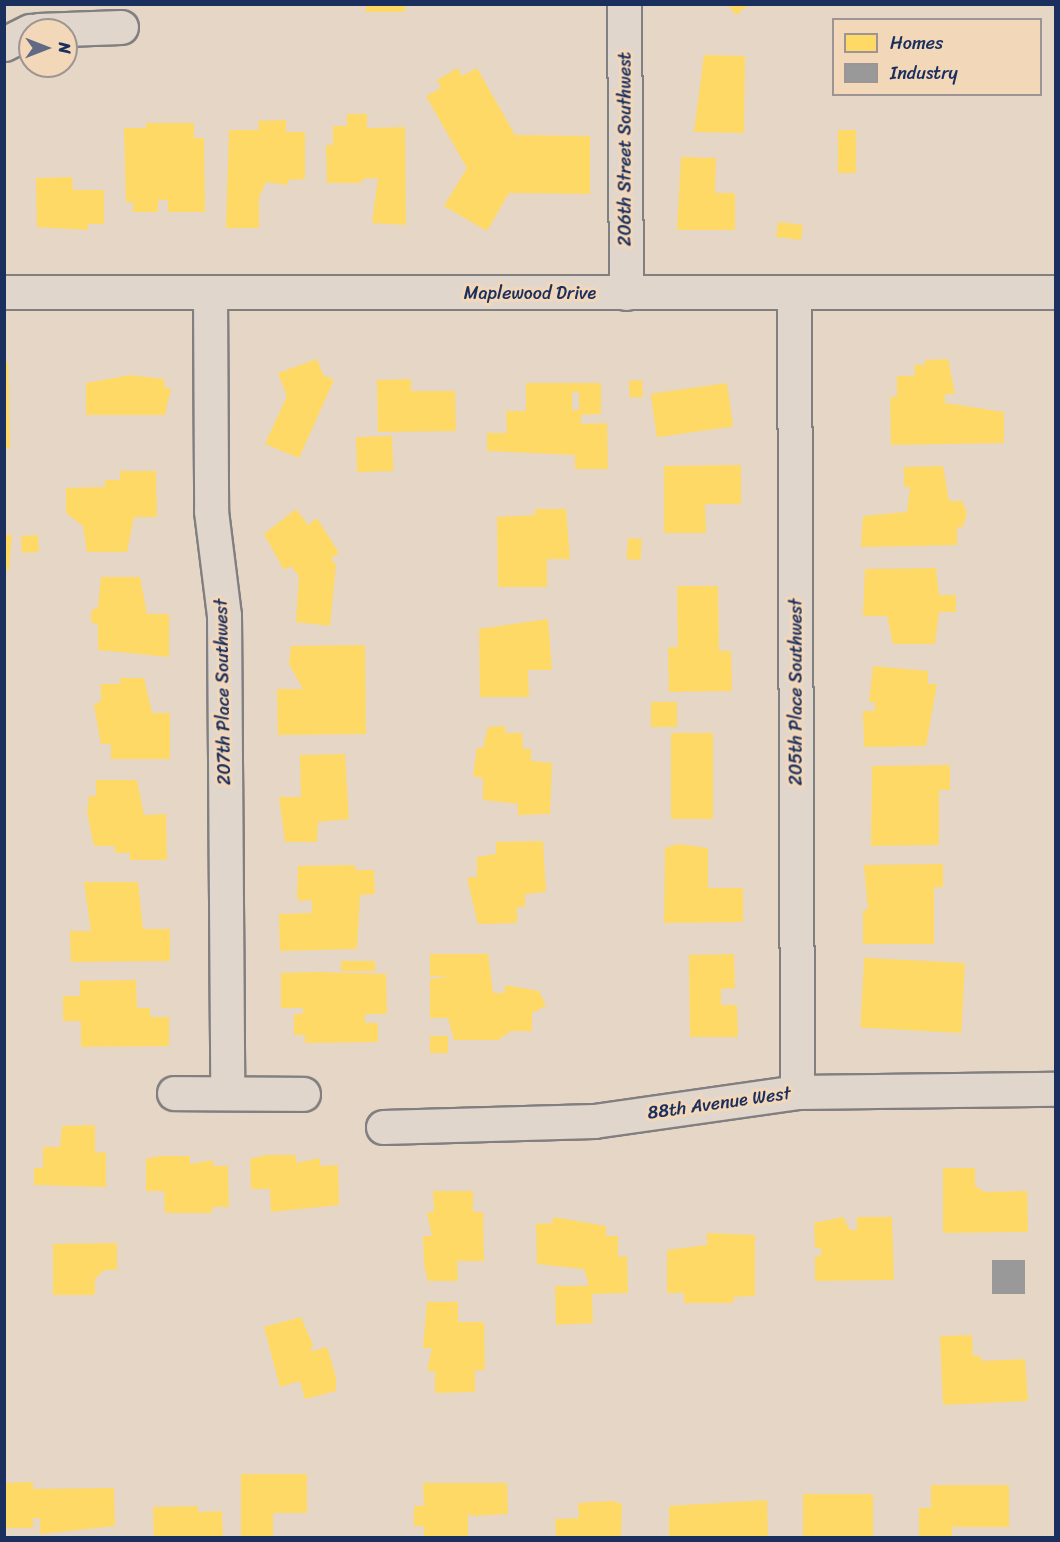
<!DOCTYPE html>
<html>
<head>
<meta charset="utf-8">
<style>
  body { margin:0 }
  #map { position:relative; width:1060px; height:1542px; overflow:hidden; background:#e6d6c6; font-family:Sriracha,sans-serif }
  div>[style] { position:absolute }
  .homes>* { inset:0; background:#ffd966; transform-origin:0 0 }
  .industry>* { inset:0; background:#999; transform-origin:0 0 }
  .roads { filter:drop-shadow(2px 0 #827f81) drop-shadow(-2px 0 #827f81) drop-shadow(0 2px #827f81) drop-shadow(0 -2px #827f81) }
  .minor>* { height:33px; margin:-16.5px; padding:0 16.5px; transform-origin:16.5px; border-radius:16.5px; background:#e1d6cb }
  span { translate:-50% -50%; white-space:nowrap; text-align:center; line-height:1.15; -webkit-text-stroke:6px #f3d7b9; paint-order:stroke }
  .street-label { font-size:18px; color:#1b2f5e }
  .frame { position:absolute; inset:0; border:6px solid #1b2f5e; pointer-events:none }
  .legend { position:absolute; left:832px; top:18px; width:210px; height:78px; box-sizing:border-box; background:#f3d7b9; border:2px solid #9d9495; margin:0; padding:8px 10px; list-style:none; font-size:18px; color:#1b2f5e }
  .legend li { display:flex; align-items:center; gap:12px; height:30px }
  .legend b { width:30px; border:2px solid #9d9495 }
  .north { position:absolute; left:18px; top:18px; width:60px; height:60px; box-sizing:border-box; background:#f3d7b9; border:2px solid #9d9495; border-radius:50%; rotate:90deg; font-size:16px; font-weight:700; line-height:24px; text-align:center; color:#1b2f5e }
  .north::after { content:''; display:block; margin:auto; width:21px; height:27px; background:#626982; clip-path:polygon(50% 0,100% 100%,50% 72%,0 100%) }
</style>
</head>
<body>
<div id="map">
  <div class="homes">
    <i style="left:366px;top:4px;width:39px;height:8px"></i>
    <i style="clip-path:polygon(727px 4px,750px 4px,736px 15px)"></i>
    <i style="clip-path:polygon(704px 55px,745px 56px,744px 133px,694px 132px)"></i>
    <i style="clip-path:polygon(458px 68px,462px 76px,477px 68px,515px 135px,590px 136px,590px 194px,509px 193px,487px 231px,444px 206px,467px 168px,426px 96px,441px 88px,437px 80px)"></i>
    <i style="clip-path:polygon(347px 114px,367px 114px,367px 128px,405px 127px,406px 225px,372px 223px,378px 178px,362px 179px,362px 183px,327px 183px,326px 145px,333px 145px,333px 126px,347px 126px)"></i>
    <i style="clip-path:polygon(286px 120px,286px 132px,305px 132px,305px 179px,288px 180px,288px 185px,266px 182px,259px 197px,259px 228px,226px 228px,229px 130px,259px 130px,258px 121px)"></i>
    <i style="clip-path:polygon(146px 123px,194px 123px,194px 138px,204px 138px,205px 212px,168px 212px,168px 200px,158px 200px,158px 212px,133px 212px,133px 202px,126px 202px,124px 128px,146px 128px)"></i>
    <i style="left:838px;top:130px;width:18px;height:43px"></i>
    <i style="clip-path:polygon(681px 157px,716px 158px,715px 193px,735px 193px,735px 230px,677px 230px)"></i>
    <i style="clip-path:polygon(72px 177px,73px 190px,104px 190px,104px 224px,88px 224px,88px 230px,37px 227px,36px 178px)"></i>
    <i style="left:778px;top:222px;width:25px;height:15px;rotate:7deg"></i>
    <i style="clip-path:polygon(317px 359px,323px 375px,334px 380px,299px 458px,265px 444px,287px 396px,278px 373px)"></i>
    <i style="clip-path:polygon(948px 359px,955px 394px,945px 394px,945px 403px,1004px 412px,1004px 443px,891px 445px,890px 397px,897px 397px,897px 376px,915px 376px,914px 365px,925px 365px,925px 360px)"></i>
    <i style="clip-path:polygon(8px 362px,10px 448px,4px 448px,4px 363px)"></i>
    <i style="clip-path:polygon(130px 375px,164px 379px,165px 388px,171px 388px,165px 415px,86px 415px,86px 383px)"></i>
    <i style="clip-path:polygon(411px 379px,411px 391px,455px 391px,456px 431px,378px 432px,377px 380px)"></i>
    <i style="left:642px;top:380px;width:17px;height:13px;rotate:87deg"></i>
    <i style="clip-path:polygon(evenodd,526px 383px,601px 383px,601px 414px,581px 415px,581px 424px,607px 423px,608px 469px,575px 469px,575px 455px,487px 451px,487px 433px,507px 433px,506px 411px,526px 411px,526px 383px,572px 392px,579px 392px,579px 410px,572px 410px,572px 392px)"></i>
    <i style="left:727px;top:383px;width:44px;height:77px;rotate:82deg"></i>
    <i style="left:392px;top:436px;width:35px;height:36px;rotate:88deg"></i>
    <i style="clip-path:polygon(741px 465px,741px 504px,705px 504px,706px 533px,664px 533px,664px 466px)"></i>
    <i style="clip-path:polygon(943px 466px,949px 501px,962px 501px,967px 513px,963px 527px,957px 527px,957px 545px,861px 547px,863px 516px,907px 512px,910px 487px,904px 487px,904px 467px)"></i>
    <i style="clip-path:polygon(120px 471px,156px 471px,157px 517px,134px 517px,127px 552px,87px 552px,83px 526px,66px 513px,66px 488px,105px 487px,105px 480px,120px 480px)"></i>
    <i style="clip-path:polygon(296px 509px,308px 525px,317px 518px,339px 553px,331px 559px,336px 565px,330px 626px,296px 622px,299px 576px,291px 566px,284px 570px,264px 534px)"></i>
    <i style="clip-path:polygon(535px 509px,566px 509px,570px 559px,547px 559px,547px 587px,498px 587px,497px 517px,535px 515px)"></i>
    <i style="clip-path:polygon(4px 535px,12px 535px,9px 570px,4px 570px)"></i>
    <i style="left:38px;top:535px;width:17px;height:17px;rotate:87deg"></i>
    <i style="left:628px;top:538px;width:14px;height:21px;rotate:4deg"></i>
    <i style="clip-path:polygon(936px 568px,939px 595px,956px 595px,956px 612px,939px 612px,935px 644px,893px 644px,887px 616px,863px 616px,865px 569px)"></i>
    <i style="clip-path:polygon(101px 577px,140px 577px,147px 614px,169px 614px,169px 657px,98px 650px,98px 625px,91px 622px,91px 611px,98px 607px)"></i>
    <i style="clip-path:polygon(677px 586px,718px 586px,719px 651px,731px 651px,732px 691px,669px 692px,668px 647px,678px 647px)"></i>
    <i style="clip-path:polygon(548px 619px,552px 670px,528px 670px,529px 697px,480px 697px,479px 629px)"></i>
    <i style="clip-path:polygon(365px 645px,366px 734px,278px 735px,277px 689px,303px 689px,289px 664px,291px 646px)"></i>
    <i style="clip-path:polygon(873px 666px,928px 671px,928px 684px,937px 684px,926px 746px,864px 747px,863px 711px,875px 711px,875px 702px,869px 702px)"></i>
    <i style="clip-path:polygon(120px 678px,144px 678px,152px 713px,170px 713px,170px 759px,111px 759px,111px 744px,101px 744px,94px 705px,101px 701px,101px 684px,120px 684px)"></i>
    <i style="left:651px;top:702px;width:26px;height:25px"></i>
    <i style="clip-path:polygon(505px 726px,505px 733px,522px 733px,523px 749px,531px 749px,531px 761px,552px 763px,550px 814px,518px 815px,518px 804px,483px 800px,483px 778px,473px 776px,477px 748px,483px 748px,488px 727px)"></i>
    <i style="left:671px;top:733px;width:42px;height:86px"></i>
    <i style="clip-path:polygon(345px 754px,349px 819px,318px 822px,317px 842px,285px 842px,279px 797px,301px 797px,300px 755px)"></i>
    <i style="clip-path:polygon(950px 765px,950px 790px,939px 790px,939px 845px,871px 846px,872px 766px)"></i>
    <i style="clip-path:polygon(96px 780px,137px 780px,144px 815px,166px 814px,167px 860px,130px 860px,130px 853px,115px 853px,115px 846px,94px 846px,87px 812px,89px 796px,96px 796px)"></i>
    <i style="clip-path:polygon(543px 841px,546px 892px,525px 894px,525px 907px,517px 907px,517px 923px,478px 924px,467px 878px,477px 877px,477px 857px,496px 854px,496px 842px)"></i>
    <i style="clip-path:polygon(678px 844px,708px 848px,708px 888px,743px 888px,743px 922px,664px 923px,665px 848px)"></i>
    <i style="clip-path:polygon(943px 864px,943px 887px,934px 887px,934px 944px,863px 944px,863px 910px,868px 910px,864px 865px)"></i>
    <i style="clip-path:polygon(355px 865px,355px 870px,374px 870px,375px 894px,360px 895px,357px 949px,280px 951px,279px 914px,312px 913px,312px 900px,299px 901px,297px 896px,298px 866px)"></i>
    <i style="clip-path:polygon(84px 882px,138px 882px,143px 929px,170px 929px,170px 961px,71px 962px,70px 931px,91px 931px)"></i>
    <i style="clip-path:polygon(430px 954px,488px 954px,493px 993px,505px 993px,505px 985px,539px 991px,546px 1006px,532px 1013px,532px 1031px,511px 1031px,498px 1040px,454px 1040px,448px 1018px,430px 1018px,430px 979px,449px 976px,430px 976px)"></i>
    <i style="clip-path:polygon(734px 954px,735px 988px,721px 989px,721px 1005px,737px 1005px,738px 1037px,690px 1037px,689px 955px)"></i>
    <i style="left:375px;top:961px;width:10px;height:34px;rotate:90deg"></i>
    <i style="left:965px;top:963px;width:70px;height:101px;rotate:93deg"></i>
    <i style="clip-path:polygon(318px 972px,386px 974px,387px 1014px,365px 1014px,365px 1023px,378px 1023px,378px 1042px,305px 1043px,305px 1035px,294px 1035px,294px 1014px,303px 1014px,303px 1008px,281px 1008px,281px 973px)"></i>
    <i style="clip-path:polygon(136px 980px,137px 1008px,150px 1008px,150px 1017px,169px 1017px,169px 1046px,81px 1047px,81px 1021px,63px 1021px,63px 996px,80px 996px,80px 981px)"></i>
    <i style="left:448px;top:1036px;width:17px;height:18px;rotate:90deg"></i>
    <i style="clip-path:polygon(95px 1125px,95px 1153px,106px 1152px,106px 1187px,34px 1185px,34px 1168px,43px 1168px,43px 1147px,60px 1147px,62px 1126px)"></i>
    <i style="clip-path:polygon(266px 1155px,296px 1155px,296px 1163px,320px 1158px,320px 1166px,338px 1165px,339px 1205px,271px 1212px,270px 1189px,251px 1189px,250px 1159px)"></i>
    <i style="clip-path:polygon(159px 1156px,190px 1156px,190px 1164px,213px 1160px,213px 1166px,228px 1166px,229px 1207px,212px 1207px,212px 1213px,165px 1213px,164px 1191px,146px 1191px,146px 1159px)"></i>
    <i style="clip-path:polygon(943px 1168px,975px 1168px,975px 1186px,985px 1192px,1027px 1191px,1028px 1232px,943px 1233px)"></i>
    <i style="clip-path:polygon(433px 1191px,473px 1191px,473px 1212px,483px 1212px,484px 1261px,457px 1261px,458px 1281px,428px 1281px,424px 1265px,423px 1236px,432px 1236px,427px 1212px,434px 1212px)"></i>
    <i style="clip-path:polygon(553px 1217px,606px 1226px,606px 1236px,618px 1236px,618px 1257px,627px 1256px,628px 1293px,592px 1294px,593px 1323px,556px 1325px,555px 1286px,588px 1286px,588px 1281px,584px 1269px,537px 1264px,536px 1224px,553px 1223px)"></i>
    <i style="clip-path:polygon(843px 1217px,850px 1230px,857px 1230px,857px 1217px,892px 1217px,894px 1280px,815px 1281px,815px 1256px,821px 1256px,821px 1248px,815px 1248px,814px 1223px)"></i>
    <i style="clip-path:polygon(707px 1233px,755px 1235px,755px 1296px,733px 1297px,734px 1303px,684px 1303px,684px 1293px,667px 1293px,667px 1250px,707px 1245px)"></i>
    <i style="clip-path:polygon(117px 1243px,117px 1270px,104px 1270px,95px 1279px,95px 1295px,53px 1295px,53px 1244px)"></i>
    <i style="clip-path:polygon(427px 1302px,458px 1302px,458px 1322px,484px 1322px,485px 1370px,475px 1370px,475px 1392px,435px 1393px,435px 1371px,427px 1371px,432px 1348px,423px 1348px)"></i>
    <i style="clip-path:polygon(301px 1317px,313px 1345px,310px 1352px,327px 1347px,336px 1377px,336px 1391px,305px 1399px,300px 1381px,280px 1387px,264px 1327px)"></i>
    <i style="clip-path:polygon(972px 1335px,973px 1356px,981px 1356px,981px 1361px,1025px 1359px,1028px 1401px,943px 1405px,940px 1336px)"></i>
    <i style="clip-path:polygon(241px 1474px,307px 1474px,307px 1513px,273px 1513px,273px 1538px,241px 1538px)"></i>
    <i style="clip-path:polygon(33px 1482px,33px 1489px,114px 1488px,115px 1526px,40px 1534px,40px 1518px,33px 1518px,33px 1528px,4px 1528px,4px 1483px)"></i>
    <i style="clip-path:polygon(423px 1483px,507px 1483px,508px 1514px,471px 1516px,468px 1512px,468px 1538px,424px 1538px,424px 1526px,414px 1526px,414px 1506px,424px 1506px)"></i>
    <i style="clip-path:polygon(931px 1485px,1009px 1485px,1009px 1527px,952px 1527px,952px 1538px,919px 1538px,919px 1508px,931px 1508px)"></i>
    <i style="left:803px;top:1494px;width:70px;height:44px"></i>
    <i style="clip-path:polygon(767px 1500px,768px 1538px,669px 1538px,669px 1506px)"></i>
    <i style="clip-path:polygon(613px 1501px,622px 1504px,621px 1538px,556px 1538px,555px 1519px,579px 1518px,578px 1503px)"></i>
    <i style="clip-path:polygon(198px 1506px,198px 1512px,222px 1511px,223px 1538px,154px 1538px,153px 1507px)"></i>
  </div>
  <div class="industry">
    <i style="left:992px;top:1260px;width:33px;height:34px"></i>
  </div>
  <div class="roads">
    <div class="minor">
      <i style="left:624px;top:4px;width:289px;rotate:89.6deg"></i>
      <i style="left:38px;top:30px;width:83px;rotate:-2.1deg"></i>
      <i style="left:4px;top:44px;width:29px;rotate:-27deg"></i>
      <i style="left:4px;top:292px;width:1052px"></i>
      <i style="left:210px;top:292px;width:219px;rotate:89.7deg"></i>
      <i style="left:211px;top:511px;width:105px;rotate:82.9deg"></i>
      <i style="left:224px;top:615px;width:478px;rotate:89.6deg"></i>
      <i style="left:794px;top:293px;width:799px;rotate:89.78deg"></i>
      <i style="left:174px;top:1093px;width:129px;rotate:0.4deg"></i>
      <i style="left:383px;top:1127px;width:211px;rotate:-1.6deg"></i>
      <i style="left:594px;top:1121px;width:205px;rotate:-8.1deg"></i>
      <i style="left:797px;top:1092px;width:259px;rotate:-0.7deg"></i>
    </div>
  </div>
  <div class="street-label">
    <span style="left:625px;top:149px;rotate:-90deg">206th Street Southwest</span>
    <span style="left:530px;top:293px">Maplewood Drive</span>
    <span style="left:223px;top:692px;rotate:-91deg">207th Place Southwest</span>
    <span style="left:796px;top:692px;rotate:-90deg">205th Place Southwest</span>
    <span style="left:719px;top:1103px;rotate:-8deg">88th Avenue West</span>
  </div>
  <div class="frame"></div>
  <ul class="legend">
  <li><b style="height:16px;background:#ffd966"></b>Homes</li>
  <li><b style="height:16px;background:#999"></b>Industry</li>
  </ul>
  <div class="north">N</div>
</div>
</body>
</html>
